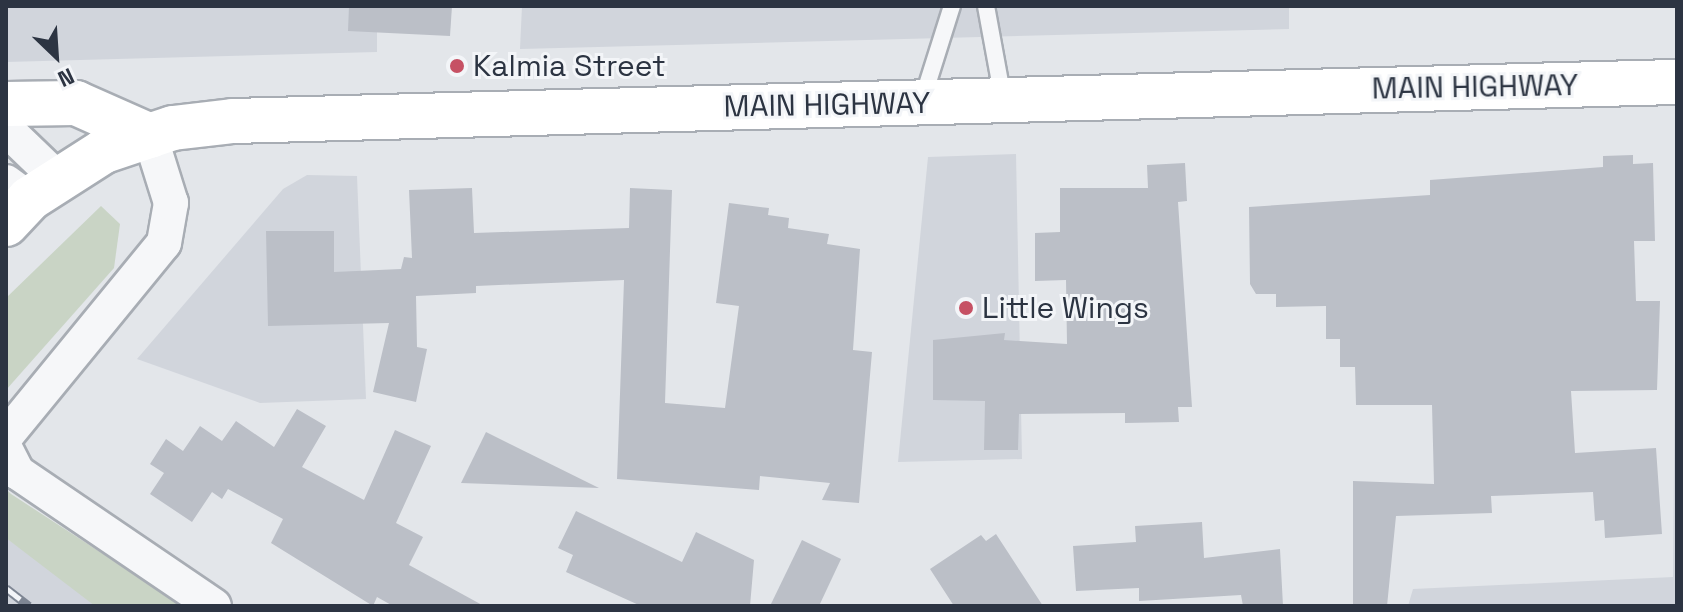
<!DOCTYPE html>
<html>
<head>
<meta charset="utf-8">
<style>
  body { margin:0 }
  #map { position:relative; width:1683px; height:612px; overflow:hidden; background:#e3e6ea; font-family:"Space Grotesk",sans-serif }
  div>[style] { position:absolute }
  .built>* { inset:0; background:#d1d5dc }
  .green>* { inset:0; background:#c9d4c5 }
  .building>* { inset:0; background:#bbbfc7 }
  .roads { filter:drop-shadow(2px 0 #a8adb4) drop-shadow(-2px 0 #a8adb4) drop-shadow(0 2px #a8adb4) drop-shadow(0 -2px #a8adb4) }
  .service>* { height:16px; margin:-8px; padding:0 8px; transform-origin:8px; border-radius:8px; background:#f6f7f9 }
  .minor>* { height:34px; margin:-17px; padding:0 17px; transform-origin:17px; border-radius:17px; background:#f6f7f9 }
  .secondary>* { height:44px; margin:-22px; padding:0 22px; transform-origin:22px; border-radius:22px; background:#fff }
  .rail>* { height:9px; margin-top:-4.5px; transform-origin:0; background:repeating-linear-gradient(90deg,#f3f5f8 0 18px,#7e8693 0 36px); box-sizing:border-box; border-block:2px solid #7e8693 }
  .dots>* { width:22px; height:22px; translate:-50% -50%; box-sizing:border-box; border:4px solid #f3f5f8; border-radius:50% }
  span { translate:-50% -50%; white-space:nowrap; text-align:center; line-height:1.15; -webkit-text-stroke:6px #f3f5f8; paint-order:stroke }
  .poi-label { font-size:30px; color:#2c3442 }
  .left { translate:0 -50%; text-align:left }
  .street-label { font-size:30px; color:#2c3442 }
  .frame { position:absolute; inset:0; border:8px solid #2c3442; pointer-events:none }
  .north { position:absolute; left:16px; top:16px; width:80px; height:80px; -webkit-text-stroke:6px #f3f5f8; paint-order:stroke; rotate:155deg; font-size:22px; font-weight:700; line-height:32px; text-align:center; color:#2c3442 }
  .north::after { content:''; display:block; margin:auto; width:28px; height:36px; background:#2c3442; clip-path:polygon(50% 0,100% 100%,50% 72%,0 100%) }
</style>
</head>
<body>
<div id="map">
  <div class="built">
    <i style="clip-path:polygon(6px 6px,377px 6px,377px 52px,6px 62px)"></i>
    <i style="clip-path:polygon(522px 6px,1289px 6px,1289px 29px,520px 49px)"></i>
    <i style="clip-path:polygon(1677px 139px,1677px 606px,1408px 606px,1413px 589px,1673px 577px)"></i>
    <i style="clip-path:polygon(1016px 154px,1022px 459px,898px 462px,928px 157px)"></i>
    <i style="clip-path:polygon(307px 175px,357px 176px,366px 399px,260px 403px,137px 359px,283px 189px)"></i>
    <i style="clip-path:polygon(6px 538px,97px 602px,95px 606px,6px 606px)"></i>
  </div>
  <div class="green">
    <i style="clip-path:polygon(101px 206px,120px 224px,114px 268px,6px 390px,6px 298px)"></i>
    <i style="clip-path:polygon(6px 489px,11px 494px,183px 606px,95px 606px,6px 538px)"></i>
  </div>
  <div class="building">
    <i style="clip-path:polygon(349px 6px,452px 6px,450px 36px,348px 31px)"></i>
    <i style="clip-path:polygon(1633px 155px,1633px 164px,1653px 163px,1655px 241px,1634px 241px,1636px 301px,1660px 301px,1657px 390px,1571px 391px,1575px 453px,1656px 448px,1662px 534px,1605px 538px,1604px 520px,1595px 521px,1593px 492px,1491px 496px,1492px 513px,1396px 516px,1387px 606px,1353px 606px,1353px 481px,1434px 484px,1432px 405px,1356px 405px,1355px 367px,1340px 367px,1340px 339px,1326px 339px,1326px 306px,1276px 307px,1276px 294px,1256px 294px,1250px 284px,1249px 207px,1430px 195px,1430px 180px,1603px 167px,1603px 156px)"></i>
    <i style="clip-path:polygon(1185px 163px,1187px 201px,1178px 202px,1192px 407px,1178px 407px,1179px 422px,1125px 423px,1125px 413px,1019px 414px,1018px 450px,984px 450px,985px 401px,933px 400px,933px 340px,1005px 333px,1004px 340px,1067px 344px,1066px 280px,1035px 281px,1035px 233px,1060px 232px,1060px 188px,1148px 188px,1147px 165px)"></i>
    <i style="clip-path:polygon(472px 188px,474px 233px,629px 228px,630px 188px,672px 190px,665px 403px,725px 408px,739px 306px,716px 303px,729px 203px,769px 208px,768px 215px,789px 218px,788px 228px,829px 234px,827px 244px,860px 249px,853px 350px,872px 352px,859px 503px,822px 500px,830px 483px,760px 476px,759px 490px,617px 479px,624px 280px,476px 286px,476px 293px,416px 296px,417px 347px,427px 349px,416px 402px,373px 392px,389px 323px,268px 326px,266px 231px,334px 231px,334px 272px,401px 269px,404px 257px,412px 258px,409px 190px)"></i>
    <i style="clip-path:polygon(297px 409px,326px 426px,302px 467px,364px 500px,395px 430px,431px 446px,396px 523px,423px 537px,409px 565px,484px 606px,393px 606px,377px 597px,373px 606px,271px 543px,283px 519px,228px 489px,222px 499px,212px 492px,192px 522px,150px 494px,164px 473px,150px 464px,166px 439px,183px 451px,200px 426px,222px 441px,236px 421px,274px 447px)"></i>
    <i style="clip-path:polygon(486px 432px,599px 488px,461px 483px)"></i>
    <i style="clip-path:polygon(576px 511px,682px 562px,696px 532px,754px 560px,750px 606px,641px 606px,566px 572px,573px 555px,558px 548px)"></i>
    <i style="clip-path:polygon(1202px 522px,1204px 558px,1280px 549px,1283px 606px,1243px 606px,1241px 595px,1139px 601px,1139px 588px,1076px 591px,1073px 546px,1136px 542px,1135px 526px)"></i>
    <i style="clip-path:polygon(996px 534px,1043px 606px,954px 606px,930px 569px,981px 535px,986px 541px)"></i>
    <i style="clip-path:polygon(802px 540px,841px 559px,819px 606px,770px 606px)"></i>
  </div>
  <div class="roads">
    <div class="service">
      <i style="left:986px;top:6px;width:95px;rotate:79.6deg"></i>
      <i style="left:922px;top:101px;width:100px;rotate:-72.5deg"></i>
    </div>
    <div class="minor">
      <i style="left:6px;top:129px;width:71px;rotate:43.9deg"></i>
      <i style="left:6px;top:182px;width:29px;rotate:36deg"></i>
      <i style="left:6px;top:436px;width:249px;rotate:-50.7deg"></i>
      <i style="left:164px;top:243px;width:41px;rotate:-80.1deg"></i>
      <i style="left:171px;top:203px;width:70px;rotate:-107.4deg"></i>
      <i style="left:6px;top:450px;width:25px;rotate:63deg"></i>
      <i style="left:17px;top:472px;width:238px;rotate:34.2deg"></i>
    </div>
    <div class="secondary">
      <i style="left:6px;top:104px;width:70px;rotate:-0.8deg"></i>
      <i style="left:76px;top:103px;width:81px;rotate:24deg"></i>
      <i style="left:6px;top:224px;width:34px;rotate:-47deg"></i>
      <i style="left:29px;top:199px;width:89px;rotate:-32.6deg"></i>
      <i style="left:104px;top:151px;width:73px;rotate:-18.4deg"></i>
      <i style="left:173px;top:128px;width:60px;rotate:-6.7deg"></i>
      <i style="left:233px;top:121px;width:1445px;rotate:-1.55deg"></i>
    </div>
  </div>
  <div class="rail">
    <i style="left:6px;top:588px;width:29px;rotate:38deg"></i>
  </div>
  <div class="dots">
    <i style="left:457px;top:66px;background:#c65164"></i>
    <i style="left:966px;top:308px;background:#c65164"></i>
  </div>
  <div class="poi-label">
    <span class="left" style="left:473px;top:66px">Kalmia Street</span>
    <span class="left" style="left:982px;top:308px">Little Wings</span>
  </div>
  <div class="street-label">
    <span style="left:1475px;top:87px;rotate:-1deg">MAIN HIGHWAY</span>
    <span style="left:827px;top:105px;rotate:-1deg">MAIN HIGHWAY</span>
  </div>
  <div class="frame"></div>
  <div class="north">N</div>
</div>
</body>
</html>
